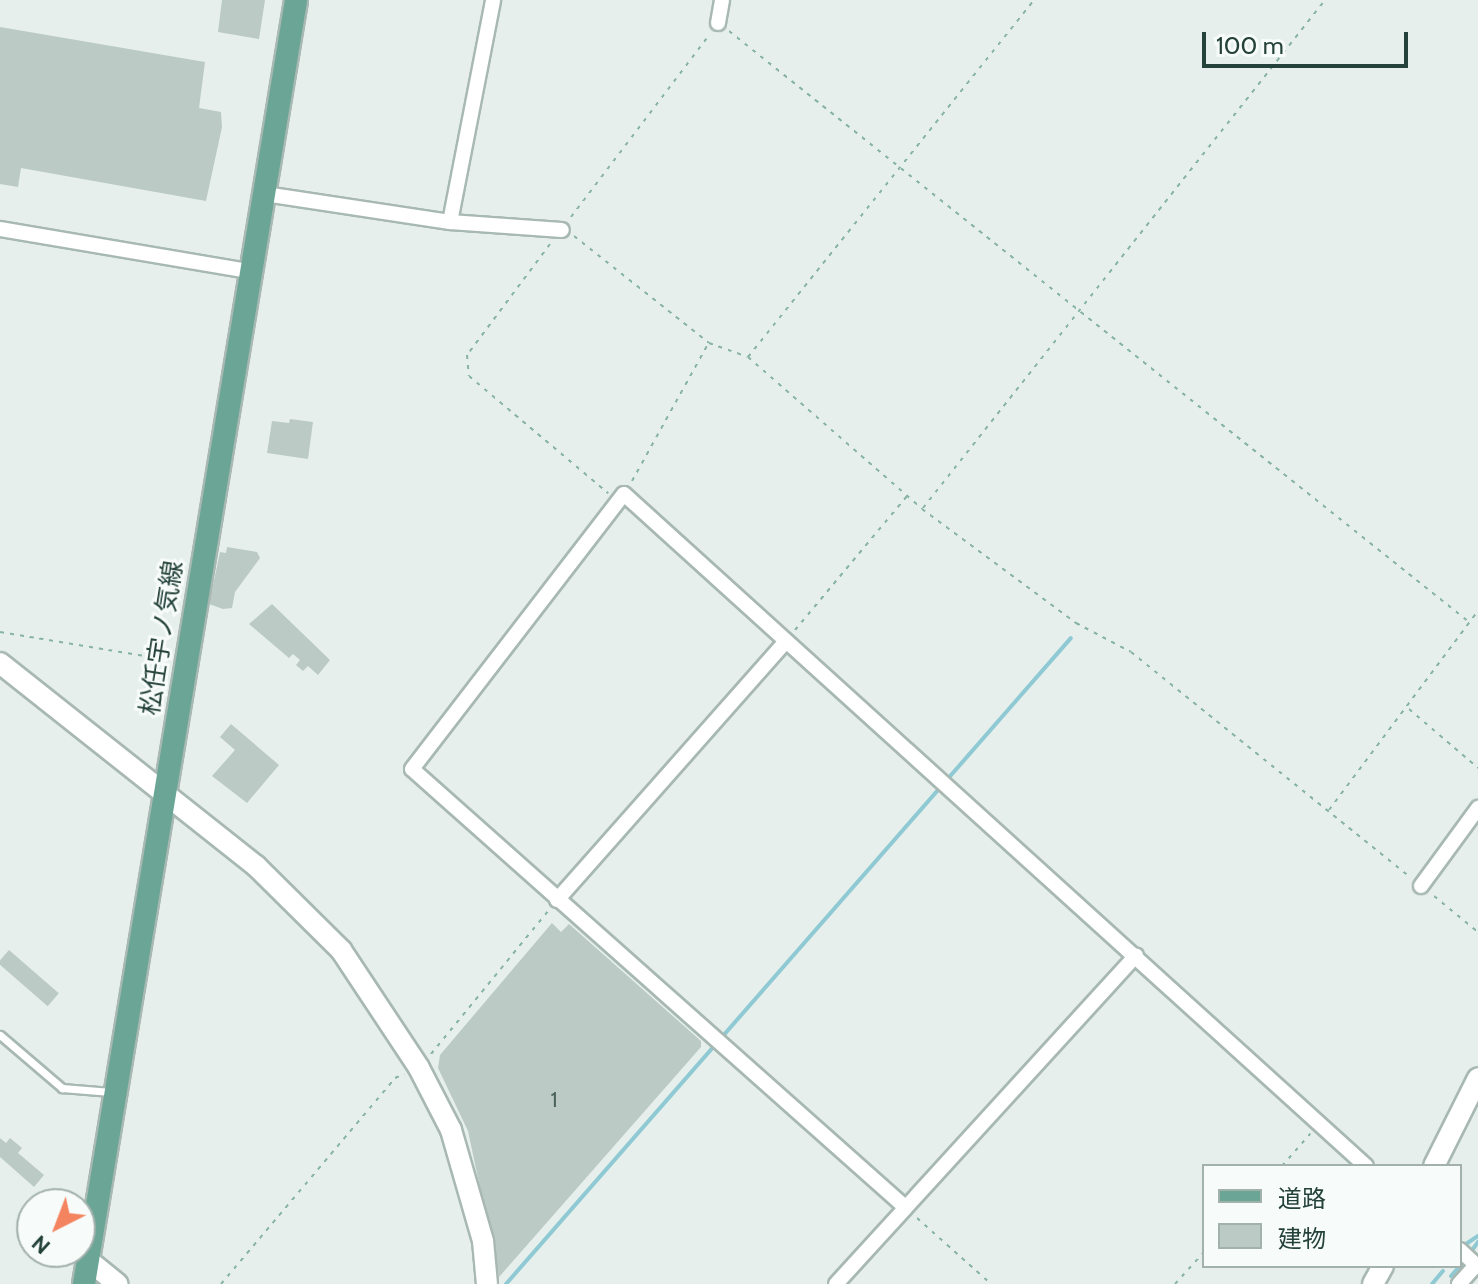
<!DOCTYPE html>
<html>
<head>
<meta charset="utf-8">
<style>
  body { margin:0 }
  #map { position:relative; width:1478px; height:1284px; overflow:hidden; background:#e6efeb; font-family:Cabin,"Noto Sans JP",sans-serif }
  div>[style] { position:absolute }
  .stream>* { height:4px; margin:-2px; padding:0 2px; transform-origin:2px; border-radius:2px; background:#8ec9d4 }
  .building>* { inset:0; background:#bbcac4; transform-origin:0 0 }
  .path>* { height:2px; margin-top:-1px; transform-origin:0; background:repeating-linear-gradient(90deg,#86b3a5 0 4px,transparent 0 10px) }
  .roads { filter:drop-shadow(2px 0 #a8b8b2) drop-shadow(-2px 0 #a8b8b2) drop-shadow(0 2px #a8b8b2) drop-shadow(0 -2px #a8b8b2) }
  .lane>* { height:7px; margin:-3.5px; padding:0 3.5px; transform-origin:3.5px; border-radius:3.5px; background:#fff }
  .street>* { height:14px; margin:-7px; padding:0 7px; transform-origin:7px; border-radius:7px; background:#fff }
  .secondary>* { height:20px; margin:-10px; padding:0 10px; transform-origin:10px; border-radius:10px; background:#fff }
  .primary>* { height:22px; margin:-11px; padding:0 11px; transform-origin:11px; border-radius:11px; background:#6aa596 }
  span { translate:-50% -50%; white-space:nowrap; text-align:center; line-height:1.15; -webkit-text-stroke:6px #f7fbf9; paint-order:stroke }
  .number-label { font-size:22px; color:#4a645c }
  .number-label span { -webkit-text-stroke-width:0 }
  .street-label { font-size:26px; color:#24423a }
  .legend { position:absolute; left:1202px; top:1164px; width:260px; height:104px; box-sizing:border-box; background:#f7fbf9; border:2px solid #a3b1ad; margin:0; padding:10px 14px; list-style:none; font-size:24px; color:#24423a }
  .legend li { display:flex; align-items:center; gap:16px; height:40px }
  .legend b { width:40px; border:2px solid #a3b1ad }
  .north { position:absolute; left:16px; top:1188px; width:80px; height:80px; box-sizing:border-box; background:#f7fbf9; border:2px solid #a3b1ad; border-radius:50%; rotate:222deg; font-size:22px; font-weight:700; line-height:32px; text-align:center; color:#24423a }
  .north::after { content:''; display:block; margin:auto; width:28px; height:36px; background:#f4845f; clip-path:polygon(50% 0,100% 100%,50% 72%,0 100%) }
  .scale { position:absolute; left:1202px; top:32px; width:206px; height:36px; box-sizing:border-box; border:4px solid #24423a; border-top:0; padding-left:10px; font-size:24px; line-height:28px; white-space:nowrap; color:#24423a; -webkit-text-stroke:6px #f7fbf9; paint-order:stroke }
</style>
</head>
<body>
<div id="map">
  <div class="stream">
    <i style="left:1466px;top:1244px;width:14px;rotate:-34deg"></i>
    <i style="left:1470px;top:1253px;width:14px;rotate:-54deg"></i>
    <i style="left:1451px;top:1276px;width:15px;rotate:-48deg"></i>
    <i style="left:506px;top:1284px;width:858px;rotate:-48.83deg"></i>
    <i style="left:1432px;top:1284px;width:17px;rotate:-50deg"></i>
  </div>
  <div class="building">
    <i style="clip-path:polygon(222px 0,265px 0,259px 39px,218px 32px)"></i>
    <i style="clip-path:polygon(0 27px,205px 62px,199px 108px,221px 112px,222px 127px,206px 201px,21px 168px,18px 187px,0 184px)"></i>
    <i style="clip-path:polygon(290px 419px,313px 422px,308px 459px,267px 453px,272px 421px,289px 423px)"></i>
    <i style="clip-path:polygon(227px 547px,257px 552px,260px 558px,235px 592px,232px 608px,223px 609px,209px 604px,220px 552px,226px 553px)"></i>
    <i style="clip-path:polygon(272px 604px,330px 660px,318px 675px,308px 666px,303px 671px,296px 665px,300px 660px,293px 654px,289px 658px,249px 624px)"></i>
    <i style="clip-path:polygon(231px 724px,279px 765px,247px 803px,212px 776px,235px 750px,220px 737px)"></i>
    <i style="clip-path:polygon(552px 923px,561px 932px,569px 924px,701px 1041px,701px 1047px,499px 1277px,468px 1131px,438px 1068px,440px 1055px)"></i>
    <i style="left:9px;top:950px;width:66px;height:17px;rotate:41deg"></i>
    <i style="clip-path:polygon(0 1138px,6px 1143px,10px 1138px,22px 1148px,18px 1153px,44px 1175px,34px 1187px,0 1157px)"></i>
  </div>
  <div class="path">
    <i style="left:729px;top:31px;width:947px;rotate:38.61deg"></i>
    <i style="left:571px;top:217px;width:230px;rotate:-52.8deg"></i>
    <i style="left:574px;top:236px;width:172px;rotate:38.4deg"></i>
    <i style="left:709px;top:343px;width:41px;rotate:19.7deg"></i>
    <i style="left:748px;top:357px;width:231px;rotate:41.1deg"></i>
    <i style="left:922px;top:509px;width:192px;rotate:36.5deg"></i>
    <i style="left:1076px;top:623px;width:62px;rotate:27.8deg"></i>
    <i style="left:1131px;top:652px;width:358px;rotate:38.9deg"></i>
    <i style="left:550px;top:244px;width:139px;rotate:126.8deg"></i>
    <i style="left:467px;top:355px;width:21px;rotate:85deg"></i>
    <i style="left:469px;top:376px;width:182px;rotate:40.1deg"></i>
    <i style="left:748px;top:357px;width:457px;rotate:-51.3deg"></i>
    <i style="left:632px;top:481px;width:157px;rotate:-61deg"></i>
    <i style="left:923px;top:508px;width:648px;rotate:-51.64deg"></i>
    <i style="left:795px;top:630px;width:175px;rotate:-50.1deg"></i>
    <i style="left:0;top:632px;width:171px;rotate:9.4deg"></i>
    <i style="left:1409px;top:709px;width:91px;rotate:40.5deg"></i>
    <i style="left:1329px;top:810px;width:249px;rotate:-53.2deg"></i>
    <i style="left:1434px;top:896px;width:57px;rotate:39.3deg"></i>
    <i style="left:431px;top:1054px;width:186px;rotate:-50.7deg"></i>
    <i style="left:1282px;top:1166px;width:43px;rotate:-48.8deg"></i>
    <i style="left:917px;top:1218px;width:99px;rotate:41.7deg"></i>
    <i style="left:221px;top:1284px;width:270px;rotate:-49.8deg"></i>
    <i style="left:395px;top:1078px;width:10px;rotate:-24deg"></i>
    <i style="left:1175px;top:1284px;width:43px;rotate:-47.8deg"></i>
  </div>
  <div class="roads">
    <div class="lane">
      <i style="left:0;top:1035px;width:82px;rotate:40.5deg"></i>
      <i style="left:62px;top:1088px;width:49px;rotate:4.7deg"></i>
    </div>
    <div class="street">
      <i style="left:718px;top:23px;width:23px;rotate:-80deg"></i>
      <i style="left:265px;top:194px;width:187px;rotate:8.6deg"></i>
      <i style="left:450px;top:222px;width:112px;rotate:4.1deg"></i>
      <i style="left:450px;top:222px;width:226px;rotate:-79deg"></i>
      <i style="left:0;top:229px;width:253px;rotate:9.6deg"></i>
      <i style="left:1421px;top:886px;width:97px;rotate:-53.8deg"></i>
      <i style="left:557px;top:900px;width:344px;rotate:-48.5deg"></i>
      <i style="left:905px;top:1207px;width:659px;rotate:-138.38deg"></i>
      <i style="left:412px;top:769px;width:347px;rotate:-52.4deg"></i>
      <i style="left:624px;top:494px;width:1001px;rotate:42.17deg"></i>
      <i style="left:1460px;top:1250px;width:25px;rotate:43deg"></i>
      <i style="left:836px;top:1284px;width:445px;rotate:-47.6deg"></i>
      <i style="left:1459px;top:1284px;width:25px;rotate:-48deg"></i>
    </div>
    <div class="secondary">
      <i style="left:0;top:663px;width:327px;rotate:38.4deg"></i>
      <i style="left:256px;top:866px;width:120px;rotate:44.7deg"></i>
      <i style="left:341px;top:950px;width:141px;rotate:56.5deg"></i>
      <i style="left:419px;top:1068px;width:70px;rotate:62.7deg"></i>
      <i style="left:451px;top:1130px;width:116px;rotate:73.9deg"></i>
      <i style="left:483px;top:1241px;width:43px;rotate:84.7deg"></i>
      <i style="left:1434px;top:1166px;width:98px;rotate:-63.4deg"></i>
      <i style="left:88px;top:1260px;width:38px;rotate:39deg"></i>
      <i style="left:1373px;top:1284px;width:21px;rotate:-61deg"></i>
    </div>
    <div class="primary">
      <i style="left:84px;top:1284px;width:1301px;rotate:-80.62deg"></i>
    </div>
  </div>
  <div class="number-label">
    <span style="left:554px;top:1100px">1</span>
  </div>
  <div class="street-label">
    <span style="left:162px;top:638px;rotate:-81deg">松任宇ノ気線</span>
  </div>
  <ul class="legend">
  <li><b style="height:10px;background:#6aa596"></b>道路</li>
  <li><b style="height:22px;background:#bbcac4"></b>建物</li>
  </ul>
  <div class="north">N</div>
  <div class="scale">100 m</div>
</div>
</body>
</html>
